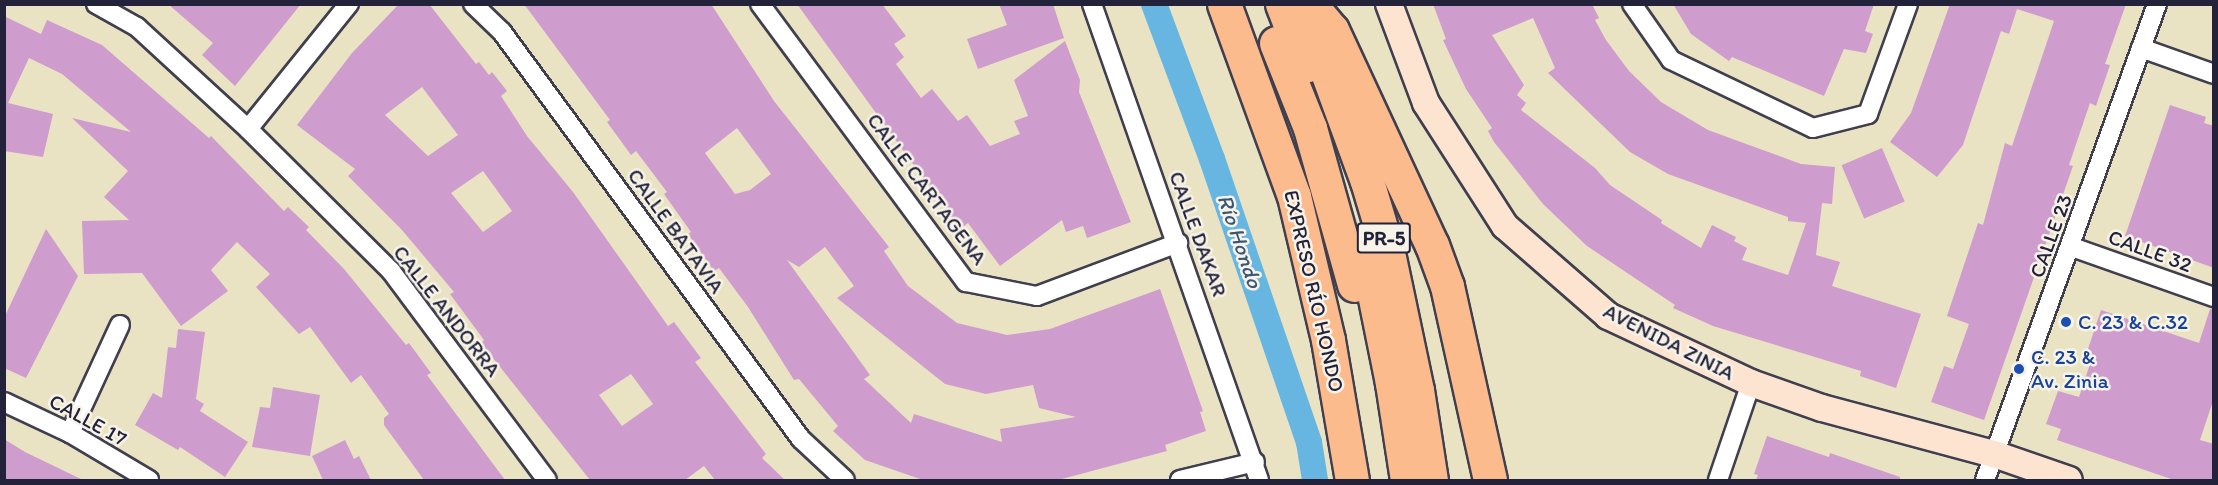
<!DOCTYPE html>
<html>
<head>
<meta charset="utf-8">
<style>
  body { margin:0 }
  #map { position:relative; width:2218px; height:485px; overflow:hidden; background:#e9e3c3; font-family:Itim,sans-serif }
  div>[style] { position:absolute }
  .canal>* { height:26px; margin:-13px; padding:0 13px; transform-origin:13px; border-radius:13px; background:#67b6e2 }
  .building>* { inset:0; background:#cf9cce; transform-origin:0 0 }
  .roads { filter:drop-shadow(2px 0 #403f4f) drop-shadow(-2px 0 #403f4f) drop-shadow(0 2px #403f4f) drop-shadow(0 -2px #403f4f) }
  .street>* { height:18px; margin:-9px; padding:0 9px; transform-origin:9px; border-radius:9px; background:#fff }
  .secondary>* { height:26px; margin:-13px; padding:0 13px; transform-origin:13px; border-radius:13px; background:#fde4d1 }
  .highway>* { height:33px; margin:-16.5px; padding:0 16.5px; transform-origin:16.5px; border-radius:16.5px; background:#fbbb8d }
  .dots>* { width:16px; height:16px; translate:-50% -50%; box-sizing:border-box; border:3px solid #f7f3e8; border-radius:50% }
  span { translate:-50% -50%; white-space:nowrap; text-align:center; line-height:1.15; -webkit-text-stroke:5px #f7f3e8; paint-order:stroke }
  .shield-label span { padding:2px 4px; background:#f7f3e8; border:2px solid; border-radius:4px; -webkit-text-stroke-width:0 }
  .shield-label { font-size:20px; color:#22223b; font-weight:700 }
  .street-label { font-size:21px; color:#22223b }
  .transit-label { font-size:21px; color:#164399 }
  .left { translate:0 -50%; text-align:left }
  .water-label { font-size:22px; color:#3a5675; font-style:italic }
  .frame { position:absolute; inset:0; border:6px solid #22223b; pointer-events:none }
</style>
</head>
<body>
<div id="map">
  <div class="canal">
    <i style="left:1154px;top:4px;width:165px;rotate:69.5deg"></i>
    <i style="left:1212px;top:159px;width:299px;rotate:71.1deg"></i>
    <i style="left:1309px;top:442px;width:38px;rotate:81deg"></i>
  </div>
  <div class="building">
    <i style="clip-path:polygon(168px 4px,301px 4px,235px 86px,202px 55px,213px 43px)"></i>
    <i style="clip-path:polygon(evenodd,399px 4px,429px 4px,476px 64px,479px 62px,489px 75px,492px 72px,507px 91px,501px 96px,527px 136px,573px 192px,668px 326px,674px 322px,701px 358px,695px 362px,766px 454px,762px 458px,785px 480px,715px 480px,704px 466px,685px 480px,590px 480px,481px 343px,484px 340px,450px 294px,454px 292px,402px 230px,348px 176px,355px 169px,297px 125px,352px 53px,399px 4px,422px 87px,458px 135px,428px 156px,385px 115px,422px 87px,399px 4px,483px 171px,512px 211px,483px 232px,451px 193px,483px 171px,399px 4px,631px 374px,653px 404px,622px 426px,599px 395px,631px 374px)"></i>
    <i style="clip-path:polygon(evenodd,524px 4px,711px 4px,774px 101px,889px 247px,884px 251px,908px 286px,957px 323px,1007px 335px,1050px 329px,1160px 289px,1203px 411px,1200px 412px,1206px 431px,1165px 445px,1167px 451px,1058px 480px,923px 480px,865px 460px,833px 431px,838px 426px,799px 379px,794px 380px,748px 307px,719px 268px,714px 271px,688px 234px,691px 232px,664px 194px,667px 192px,636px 151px,631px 155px,607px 122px,610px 120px,524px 4px,737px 128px,771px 174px,750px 190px,735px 194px,705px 153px,737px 128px,524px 4px,825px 247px,854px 286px,837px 298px,945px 384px,986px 394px,1033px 385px,1039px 408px,1076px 417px,1000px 429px,1002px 442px,914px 414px,911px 423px,864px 379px,870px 375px,787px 260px,799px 267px,825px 247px)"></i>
    <i style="clip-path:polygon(797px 4px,882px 4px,906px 36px,894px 44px,904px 57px,896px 64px,921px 98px,932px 89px,958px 121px,967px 115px,990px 146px,1020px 134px,1014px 121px,1028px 116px,1014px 80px,1065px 41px,1080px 80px,1079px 92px,1131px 222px,1087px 238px,1083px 226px,1066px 232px,1062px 220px,1000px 266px,968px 223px,960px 229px)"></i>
    <i style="clip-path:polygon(999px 4px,1053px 4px,1064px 38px,978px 69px,967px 39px,1007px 25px)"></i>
    <i style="clip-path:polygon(evenodd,1433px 4px,1592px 4px,1599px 18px,1595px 20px,1606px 40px,1629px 71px,1661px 102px,1708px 130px,1801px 164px,1835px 167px,1832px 204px,1822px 203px,1816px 255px,1840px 262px,1832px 286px,1921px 314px,1896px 388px,1860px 376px,1861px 371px,1713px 326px,1673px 308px,1675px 305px,1587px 246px,1543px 204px,1494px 142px,1488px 131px,1492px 128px,1466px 89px,1443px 40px,1446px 39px,1433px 4px,1533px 18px,1555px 68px,1548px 73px,1630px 152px,1668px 174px,1788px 217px,1788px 221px,1806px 223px,1788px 275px,1742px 260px,1747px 248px,1734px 241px,1736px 237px,1712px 225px,1701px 248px,1661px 223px,1662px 220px,1610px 185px,1595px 168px,1521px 110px,1526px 103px,1517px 95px,1524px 85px,1492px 35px,1533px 18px)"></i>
    <i style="clip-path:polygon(1673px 4px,1874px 4px,1865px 31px,1873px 34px,1866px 53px,1844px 49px,1824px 96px,1732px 57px,1729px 61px,1691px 34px)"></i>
    <i style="clip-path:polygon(1950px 4px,2126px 4px,2105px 64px,2110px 65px,2096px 106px,2090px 103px,2069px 165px,2073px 166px,2066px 186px,1984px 420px,1931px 402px,1944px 366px,1953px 369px,1969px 324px,1947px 316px,1978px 223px,1983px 225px,2005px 143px,2012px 146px,2054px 21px,2017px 9px,2009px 34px,2001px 31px,1963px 145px,1937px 177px,1890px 142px,1911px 113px)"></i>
    <i style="clip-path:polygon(4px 16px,41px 34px,47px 20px,102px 45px,209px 138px,211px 136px,284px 211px,288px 207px,309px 227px,306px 230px,344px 269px,406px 345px,409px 343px,431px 373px,427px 375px,505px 480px,424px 480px,384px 425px,384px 418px,389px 414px,361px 375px,351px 383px,310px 327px,299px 334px,256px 287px,270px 274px,237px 242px,211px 270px,228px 291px,181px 326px,142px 273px,84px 274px,82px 221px,129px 220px,104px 197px,128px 171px,72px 118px,131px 132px,62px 74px,29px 58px,8px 103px,53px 114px,43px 157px,4px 151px)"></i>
    <i style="clip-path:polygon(2170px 105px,2206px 117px,2204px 123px,2214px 126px,2214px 268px,2125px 236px)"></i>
    <i style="left:1882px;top:148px;width:58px;height:44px;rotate:67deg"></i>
    <i style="clip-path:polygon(46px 229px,78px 276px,26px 378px,4px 368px,4px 318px)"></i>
    <i style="clip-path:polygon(2210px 309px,2214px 310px,2214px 398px,2200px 440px,2214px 444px,2214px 480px,2174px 480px,2057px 440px,2061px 429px,2046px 424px,2058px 391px,2079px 397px,2093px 355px,2087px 352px,2101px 310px,2199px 343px)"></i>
    <i style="clip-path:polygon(178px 329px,205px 332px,196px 399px,204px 404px,200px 411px,248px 442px,225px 477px,180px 447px,178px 450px,135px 425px,153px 393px,162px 398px,168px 347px,176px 348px)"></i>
    <i style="clip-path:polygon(273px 387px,320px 395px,310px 456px,252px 447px,260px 407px,270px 408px)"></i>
    <i style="clip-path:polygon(1767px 436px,1829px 457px,1830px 453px,1900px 477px,1900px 480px,1756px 480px,1758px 475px,1754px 474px)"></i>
    <i style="clip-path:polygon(4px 439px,25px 452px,83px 480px,4px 480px)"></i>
    <i style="clip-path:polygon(345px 440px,354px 459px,359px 456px,371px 480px,323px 480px,312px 456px)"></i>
  </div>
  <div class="roads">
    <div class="street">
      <i style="left:96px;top:4px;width:47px;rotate:29.3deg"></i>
      <i style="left:137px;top:27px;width:151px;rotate:42.6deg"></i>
      <i style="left:248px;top:129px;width:202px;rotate:44.8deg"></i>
      <i style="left:391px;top:271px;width:261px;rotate:53.3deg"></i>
      <i style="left:473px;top:4px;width:40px;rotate:44deg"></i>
      <i style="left:502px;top:32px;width:505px;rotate:53.7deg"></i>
      <i style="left:801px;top:439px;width:60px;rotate:43deg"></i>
      <i style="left:760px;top:4px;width:346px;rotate:53.5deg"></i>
      <i style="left:966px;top:282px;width:72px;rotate:11.2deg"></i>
      <i style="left:1037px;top:296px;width:151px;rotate:-20.6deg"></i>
      <i style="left:1092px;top:4px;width:504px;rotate:70.67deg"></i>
      <i style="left:1632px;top:4px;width:68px;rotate:55.1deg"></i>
      <i style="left:1671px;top:60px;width:157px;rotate:25.6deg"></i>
      <i style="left:1813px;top:128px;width:57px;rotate:-14.3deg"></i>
      <i style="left:1868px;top:114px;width:117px;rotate:-70deg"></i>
      <i style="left:2141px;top:48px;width:77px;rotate:19.6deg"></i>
      <i style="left:248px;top:129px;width:161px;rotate:-51.1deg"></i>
      <i style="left:2072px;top:247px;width:151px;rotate:19.4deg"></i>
      <i style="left:4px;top:402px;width:73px;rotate:25.2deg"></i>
      <i style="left:70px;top:433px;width:92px;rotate:30.7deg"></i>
      <i style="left:70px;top:433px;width:119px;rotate:-65.2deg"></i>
      <i style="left:1180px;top:480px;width:77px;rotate:-13.5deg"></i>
      <i style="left:1718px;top:480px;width:102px;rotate:-71.2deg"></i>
      <i style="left:1985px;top:480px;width:506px;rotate:-70.13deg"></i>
    </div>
    <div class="secondary">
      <i style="left:1389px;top:4px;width:106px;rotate:69.5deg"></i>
      <i style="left:1426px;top:103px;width:146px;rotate:57.3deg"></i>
      <i style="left:1505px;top:226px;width:137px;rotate:41.1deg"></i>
      <i style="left:1608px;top:316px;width:158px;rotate:25.1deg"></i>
      <i style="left:1751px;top:383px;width:75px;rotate:19.4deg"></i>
      <i style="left:1822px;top:408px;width:178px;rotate:15deg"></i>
      <i style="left:1994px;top:454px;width:79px;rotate:19.1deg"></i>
    </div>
    <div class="highway">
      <i style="left:1224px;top:4px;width:204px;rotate:70deg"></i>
      <i style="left:1294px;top:196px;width:148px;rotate:76.7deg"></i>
      <i style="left:1328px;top:340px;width:142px;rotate:80.3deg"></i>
      <i style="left:1282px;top:4px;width:66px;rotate:68.8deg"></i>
      <i style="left:1310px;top:4px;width:34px;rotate:50deg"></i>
      <i style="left:1332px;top:30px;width:237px;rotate:65.1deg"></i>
      <i style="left:1432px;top:245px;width:44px;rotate:69.9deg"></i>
      <i style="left:1447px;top:286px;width:199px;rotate:77.5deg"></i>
      <i style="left:1312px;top:31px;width:160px;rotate:69.9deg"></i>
      <i style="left:1367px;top:181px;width:70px;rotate:73.4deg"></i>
      <i style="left:1387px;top:248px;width:145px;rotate:78.1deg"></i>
      <i style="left:1417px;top:390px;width:91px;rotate:81.2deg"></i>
      <i style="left:1276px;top:43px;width:92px;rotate:68.2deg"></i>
      <i style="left:1310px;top:128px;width:163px;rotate:74.3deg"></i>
      <i style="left:1365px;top:249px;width:137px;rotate:78.6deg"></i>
      <i style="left:1392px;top:383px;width:98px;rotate:81.2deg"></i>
    </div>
  </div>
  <div class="dots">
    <i style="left:2066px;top:322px;background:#1a4fb4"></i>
    <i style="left:2019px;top:369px;background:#1a4fb4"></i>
  </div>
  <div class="shield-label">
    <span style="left:1384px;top:238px">PR-5</span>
  </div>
  <div class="street-label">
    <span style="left:927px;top:189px;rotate:53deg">CALLE CARTAGENA</span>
    <span style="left:676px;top:231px;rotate:54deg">CALLE BATAVIA</span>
    <span style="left:1198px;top:234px;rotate:70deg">CALLE DAKAR</span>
    <span style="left:2051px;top:236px;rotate:-70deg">CALLE 23</span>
    <span style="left:2150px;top:251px;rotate:20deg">CALLE 32</span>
    <span style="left:1314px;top:291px;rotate:77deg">EXPRESO RÍO HONDO</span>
    <span style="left:447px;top:311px;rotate:52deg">CALLE ANDORRA</span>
    <span style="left:1669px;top:342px;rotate:27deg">AVENIDA ZINIA</span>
    <span style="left:88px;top:420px;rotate:29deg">CALLE 17</span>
  </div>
  <div class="transit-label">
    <span class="left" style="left:2078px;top:322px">C. 23 &amp; C.32</span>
    <span class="left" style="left:2031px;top:369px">C. 23 &amp;<br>Av. Zinia</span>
  </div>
  <div class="water-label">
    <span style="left:1240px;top:241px;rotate:71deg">Río Hondo</span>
  </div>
  <div class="frame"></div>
</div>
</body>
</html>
